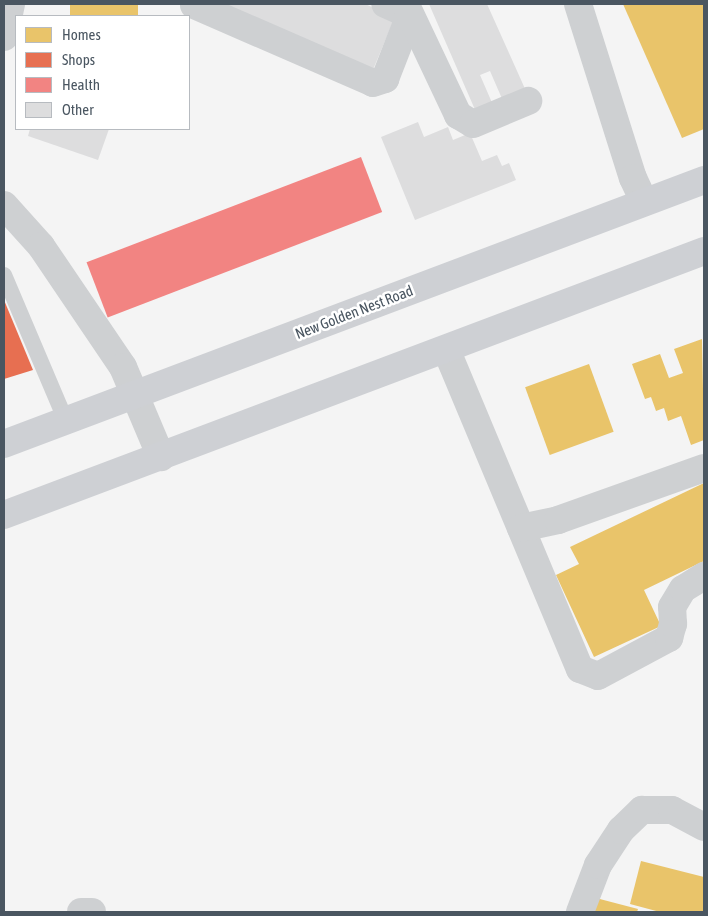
<!DOCTYPE html>
<html>
<head>
<meta charset="utf-8">
<style>
  body { margin:0 }
  #map { position:relative; width:708px; height:916px; overflow:hidden; background:#f4f4f4; font-family:"Asap Condensed",sans-serif }
  div>[style] { position:absolute }
  .homes>* { inset:0; background:#e9c46a; transform-origin:0 0 }
  .shops>* { inset:0; background:#e76f51 }
  .health>* { inset:0; background:#f28482; transform-origin:0 0 }
  .building>* { inset:0; background:#ddddde }
  .service>* { height:16px; margin:-8px; padding:0 8px; transform-origin:8px; border-radius:8px; background:#ced0d2 }
  .minor>* { height:28px; margin:-14px; padding:0 14px; transform-origin:14px; border-radius:14px; background:#ced0d2 }
  .secondary>* { height:28px; margin:-14px; padding:0 14px; transform-origin:14px; border-radius:14px; background:#ced0d4 }
  span { translate:-50% -50%; white-space:nowrap; text-align:center; line-height:1.15; -webkit-text-stroke:5px #fff; paint-order:stroke }
  .street-label { font-size:15px; color:#4a5661 }
  .frame { position:absolute; inset:0; border:5px solid #4a5661; pointer-events:none }
  .legend { position:absolute; left:15px; top:15px; width:175px; height:115px; box-sizing:border-box; background:#fff; border:1px solid #b7bbc0; margin:0; padding:6px 9px; list-style:none; font-size:15px; color:#4a5661 }
  .legend li { display:flex; align-items:center; gap:10px; height:25px }
  .legend b { width:25px; border:1px solid #b7bbc0 }
</style>
</head>
<body>
<div id="map">
  <div class="homes">
    <i style="left:70px;top:4px;width:68px;height:12px"></i>
    <i style="clip-path:polygon(623px 4px,704px 4px,704px 129px,682px 138px)"></i>
    <i style="clip-path:polygon(702px 339px,704px 440px,691px 445px,681px 416px,668px 421px,664px 408px,656px 411px,651px 397px,645px 399px,632px 364px,660px 354px,669px 378px,683px 373px,674px 349px)"></i>
    <i style="left:589px;top:364px;width:72px;height:68px;rotate:70deg"></i>
    <i style="clip-path:polygon(704px 483px,704px 561px,644px 590px,661px 626px,594px 657px,556px 575px,579px 564px,570px 547px)"></i>
    <i style="clip-path:polygon(641px 861px,704px 877px,704px 912px,660px 912px,630px 904px)"></i>
    <i style="clip-path:polygon(596px 898px,638px 909px,637px 912px,592px 912px)"></i>
  </div>
  <div class="shops">
    <i style="clip-path:polygon(4px 300px,33px 370px,4px 379px)"></i>
  </div>
  <div class="health">
    <i style="left:361px;top:157px;width:59px;height:294px;rotate:69deg"></i>
  </div>
  <div class="building">
    <i style="clip-path:polygon(216px 4px,365px 4px,395px 17px,372px 72px)"></i>
    <i style="clip-path:polygon(429px 4px,487px 4px,526px 91px,503px 101px,490px 71px,480px 75px,493px 105px,476px 112px)"></i>
    <i style="clip-path:polygon(418px 122px,424px 137px,448px 127px,453px 140px,470px 133px,482px 161px,497px 155px,502px 166px,509px 163px,516px 180px,415px 220px,381px 137px)"></i>
    <i style="clip-path:polygon(30px 129px,109px 129px,98px 160px,28px 136px)"></i>
  </div>
  <div class="service">
    <i style="left:4px;top:275px;width:159px;rotate:67deg"></i>
  </div>
  <div class="minor">
    <i style="left:578px;top:4px;width:182px;rotate:72.5deg"></i>
    <i style="left:633px;top:178px;width:26px;rotate:65deg"></i>
    <i style="left:194px;top:5px;width:195px;rotate:23.5deg"></i>
    <i style="left:373px;top:83px;width:13px;rotate:-18deg"></i>
    <i style="left:385px;top:79px;width:69px;rotate:-68.7deg"></i>
    <i style="left:410px;top:15px;width:27px;rotate:-156deg"></i>
    <i style="left:406px;top:5px;width:122px;rotate:64.7deg"></i>
    <i style="left:458px;top:115px;width:17px;rotate:31deg"></i>
    <i style="left:473px;top:124px;width:60px;rotate:-22.7deg"></i>
    <i style="left:4px;top:37px;width:34px;rotate:-78deg"></i>
    <i style="left:4px;top:205px;width:55px;rotate:47.9deg"></i>
    <i style="left:41px;top:246px;width:146px;rotate:55.9deg"></i>
    <i style="left:123px;top:367px;width:98px;rotate:67.1deg"></i>
    <i style="left:446px;top:349px;width:347px;rotate:67.3deg"></i>
    <i style="left:580px;top:669px;width:19px;rotate:21deg"></i>
    <i style="left:598px;top:676px;width:81px;rotate:-28.2deg"></i>
    <i style="left:669px;top:638px;width:15px;rotate:-74deg"></i>
    <i style="left:673px;top:624px;width:17px;rotate:-93deg"></i>
    <i style="left:672px;top:607px;width:21px;rotate:-59deg"></i>
    <i style="left:683px;top:589px;width:25px;rotate:-32deg"></i>
    <i style="left:521px;top:528px;width:38px;rotate:-12deg"></i>
    <i style="left:558px;top:520px;width:155px;rotate:-19.6deg"></i>
    <i style="left:81px;top:912px;width:11px"></i>
    <i style="left:580px;top:912px;width:50px;rotate:-69deg"></i>
    <i style="left:598px;top:865px;width:42px;rotate:-56.7deg"></i>
    <i style="left:621px;top:830px;width:29px;rotate:-44deg"></i>
    <i style="left:642px;top:810px;width:30px"></i>
    <i style="left:672px;top:810px;width:36px;rotate:28deg"></i>
  </div>
  <div class="secondary">
    <i style="left:4px;top:444px;width:748px;rotate:-20.66deg"></i>
    <i style="left:4px;top:515px;width:748px;rotate:-20.66deg"></i>
  </div>
  <div class="street-label">
    <span style="left:354px;top:312px;rotate:-21deg">New Golden Nest Road</span>
  </div>
  <div class="frame"></div>
  <ul class="legend">
  <li><b style="height:14px;background:#e9c46a"></b>Homes</li>
  <li><b style="height:14px;background:#e76f51"></b>Shops</li>
  <li><b style="height:14px;background:#f28482"></b>Health</li>
  <li><b style="height:14px;background:#ddddde"></b>Other</li>
  </ul>
</div>
</body>
</html>
